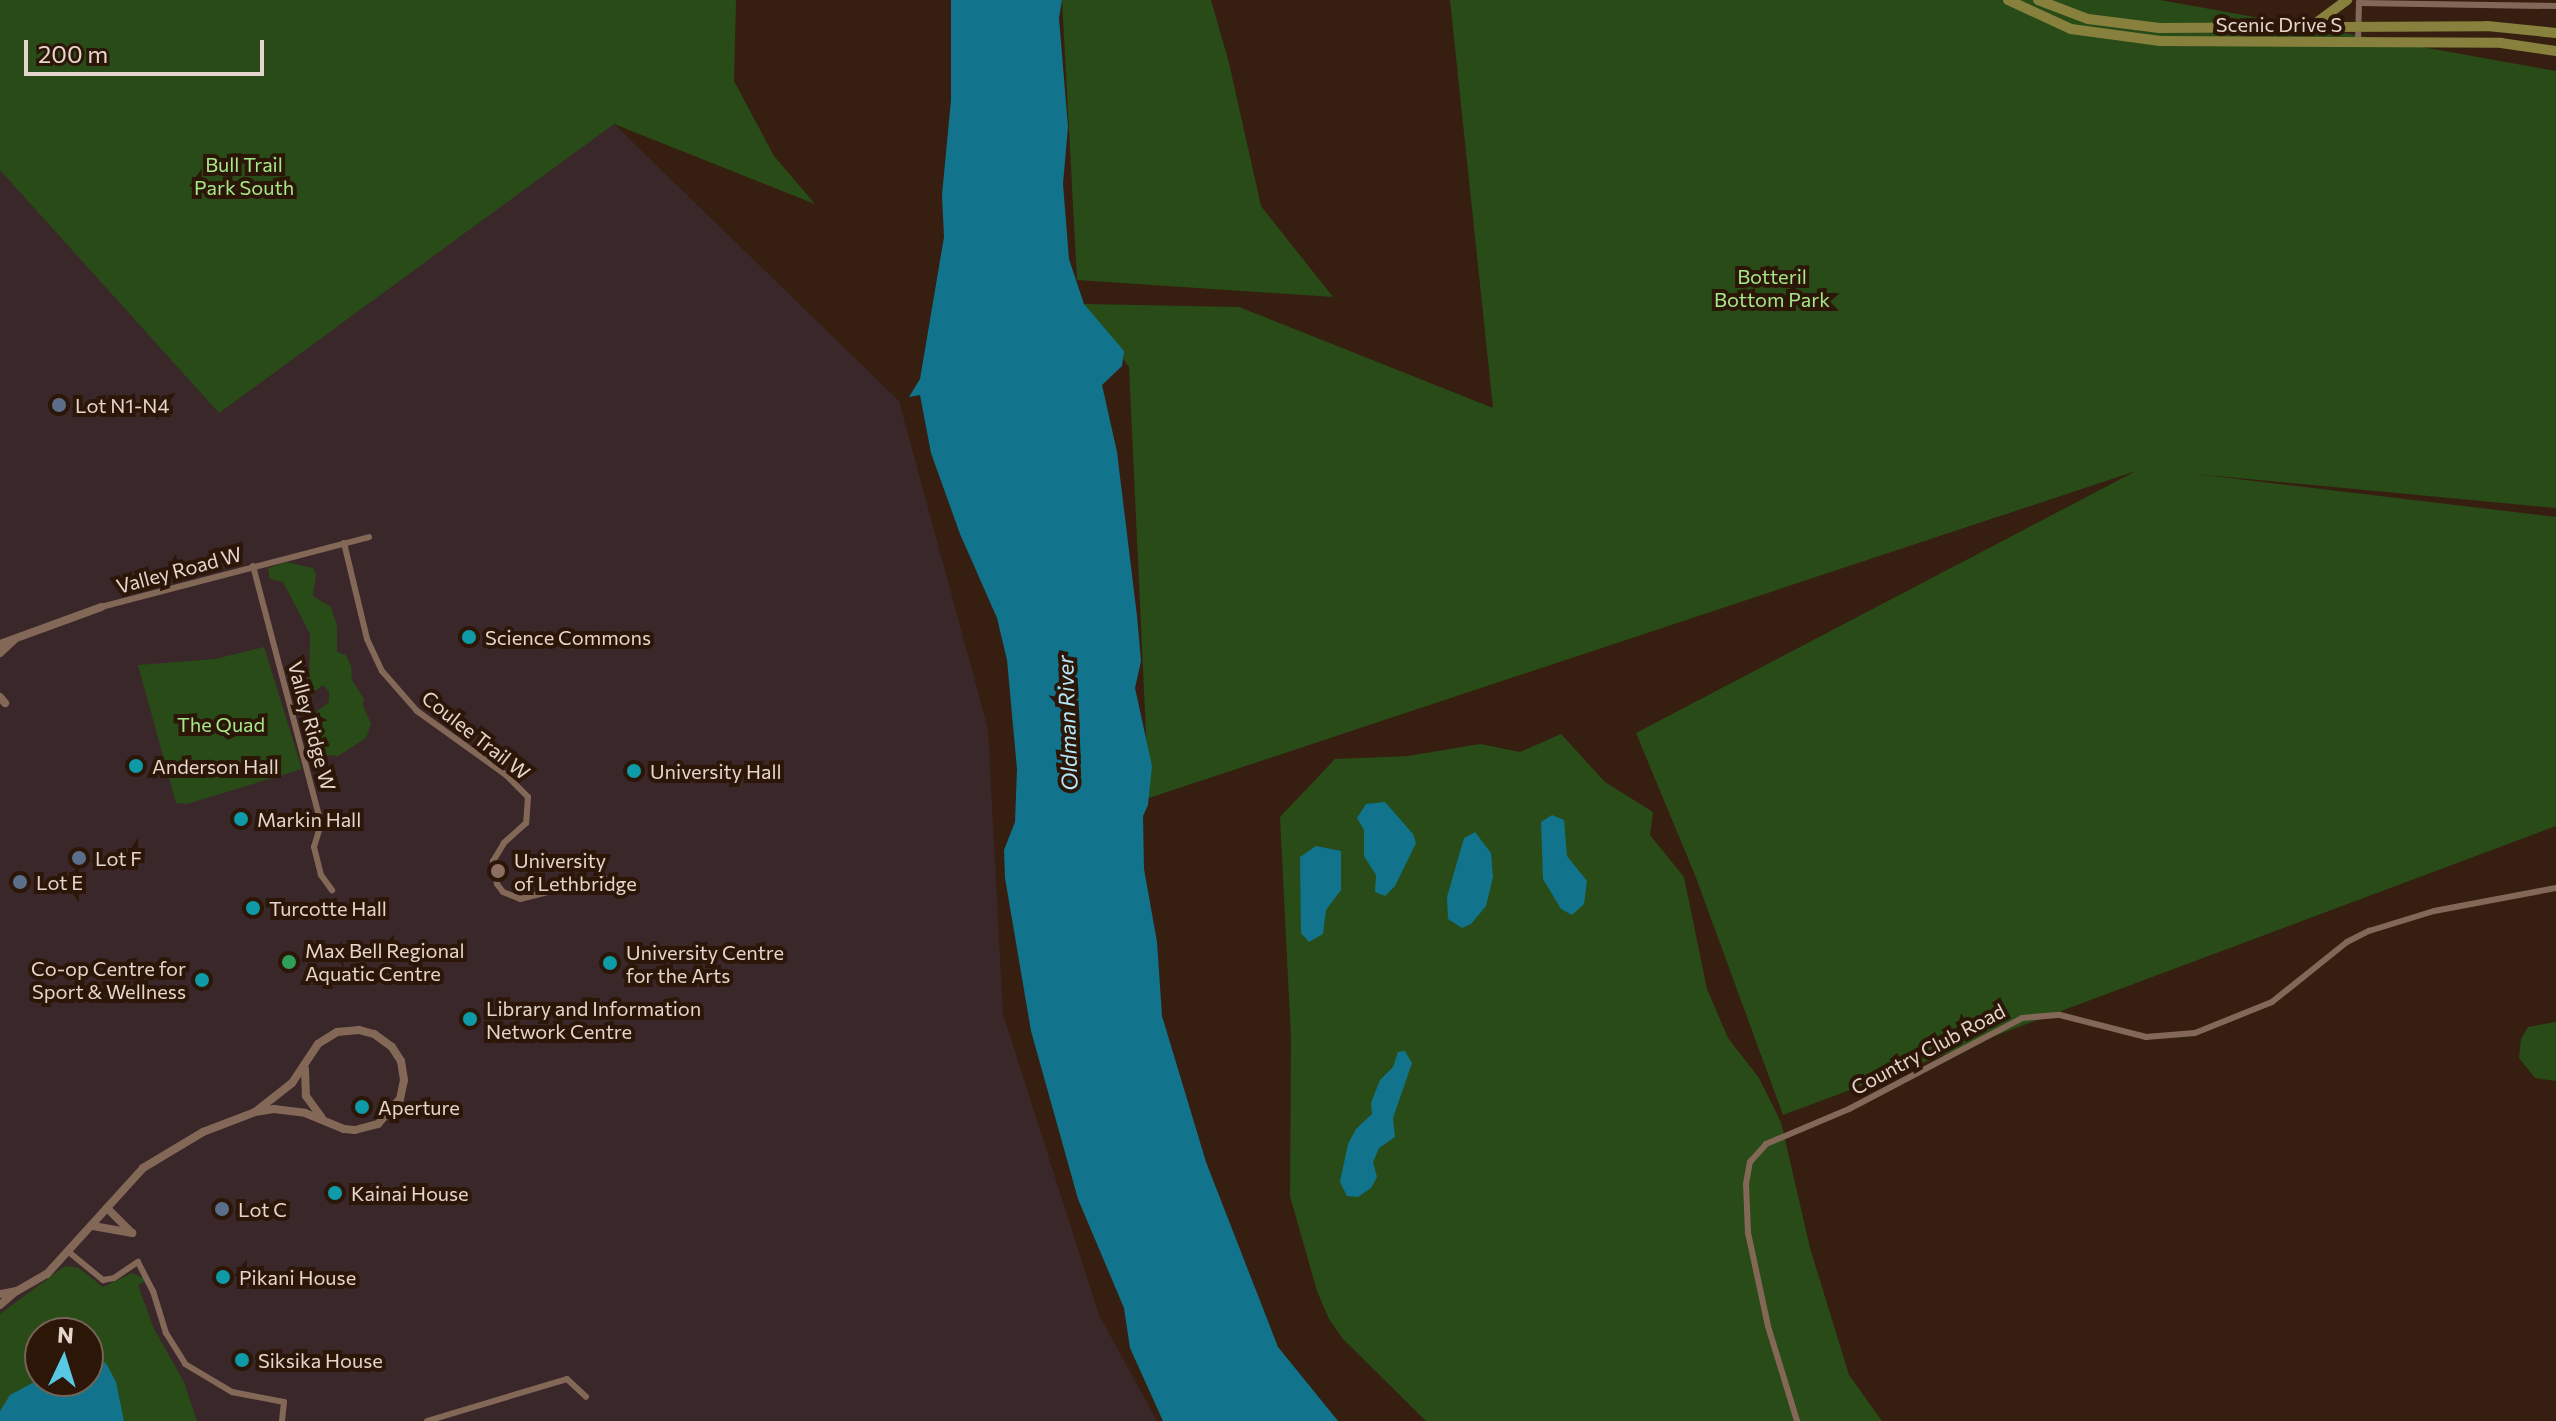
<!DOCTYPE html>
<html>
<head>
<meta charset="utf-8">
<style>
  body { margin:0 }
  #map { position:relative; width:2556px; height:1421px; overflow:hidden; background:#361f10; font-family:Commissioner,sans-serif }
  div>[style] { position:absolute }
  .education>* { inset:0; background:#3a2729 }
  .green>* { inset:0; background:#284b17 }
  .water>* { inset:0; background:#11748c }
  .minor>* { height:6px; margin:-3px; padding:0 3px; transform-origin:3px; border-radius:3px; background:#846857 }
  .tertiary>* { height:8px; margin:-4px; padding:0 4px; transform-origin:4px; border-radius:4px; background:#846857 }
  .primary>* { height:10px; margin:-5px; padding:0 5px; transform-origin:5px; border-radius:5px; background:#87813d }
  .dots>* { width:22px; height:22px; translate:-50% -50%; box-sizing:border-box; border:4px solid #2c1607; border-radius:50% }
  span { translate:-50% -50%; white-space:nowrap; text-align:center; line-height:1.15; -webkit-text-stroke:8px #2c1607; paint-order:stroke }
  .street-label { font-size:20px; color:#e5d5cc }
  .park-label { font-size:20px; color:#a5e889 }
  .poi-label { font-size:20px; color:#e5d5cc }
  .left { translate:0 -50%; text-align:left }
  .right { translate:-100% -50%; text-align:right }
  .water-label { font-size:22px; color:#b5e8f9; font-style:italic }
  .north { position:absolute; left:24px; top:1317px; width:80px; height:80px; box-sizing:border-box; background:#2c1607; border:2px solid #766256; border-radius:50%; rotate:4deg; font-size:22px; font-weight:700; line-height:32px; text-align:center; color:#e5d5cc }
  .north::after { content:''; display:block; margin:auto; width:28px; height:36px; background:#59c8e4; clip-path:polygon(50% 0,100% 100%,50% 72%,0 100%) }
  .scale { position:absolute; left:24px; top:40px; width:240px; height:36px; box-sizing:border-box; border:4px solid #e5d5cc; border-top:0; padding-left:10px; font-size:24px; line-height:28px; white-space:nowrap; color:#e5d5cc; -webkit-text-stroke:6px #2c1607; paint-order:stroke }
</style>
</head>
<body>
<div id="map">
  <div class="education">
    <i style="clip-path:polygon(evenodd,0 85px,614px 124px,899px 401px,988px 729px,1003px 1014px,1099px 1315px,1157px 1421px,0 1421px,0 85px,40px 1333px,88px 1333px,88px 1381px,40px 1381px,40px 1333px)"></i>
  </div>
  <div class="green">
    <i style="clip-path:polygon(0 0,736px 0,734px 81px,774px 156px,815px 204px,614px 124px,219px 413px,0 170px)"></i>
    <i style="clip-path:polygon(1062px 0,1211px 0,1229px 63px,1261px 206px,1333px 297px,1077px 280px)"></i>
    <i style="clip-path:polygon(1450px 0,2160px 0,2556px 71px,2556px 508px,2195px 474px,2556px 517px,2556px 826px,1783px 1115px,1695px 875px,1636px 733px,2136px 471px,1149px 798px,1129px 367px,1084px 304px,1239px 307px,1493px 408px)"></i>
    <i style="clip-path:polygon(286px 562px,313px 568px,316px 574px,313px 596px,331px 607px,337px 626px,337px 652px,346px 655px,351px 666px,352px 680px,364px 699px,363px 705px,371px 724px,366px 738px,338px 756px,325px 755px,317px 749px,317px 711px,329px 702px,329px 691px,323px 685px,313px 693px,309px 687px,310px 634px,283px 582px,270px 579px,268px 568px)"></i>
    <i style="clip-path:polygon(264px 647px,302px 769px,187px 804px,176px 803px,138px 665px,215px 659px)"></i>
    <i style="clip-path:polygon(1561px 734px,1605px 782px,1653px 812px,1650px 835px,1684px 877px,1707px 989px,1728px 1038px,1759px 1078px,1781px 1122px,1810px 1248px,1849px 1375px,1882px 1421px,1426px 1421px,1343px 1339px,1329px 1319px,1317px 1291px,1290px 1196px,1291px 1038px,1280px 817px,1335px 759px,1408px 756px,1480px 744px,1520px 752px)"></i>
    <i style="clip-path:polygon(2556px 1022px,2556px 1081px,2535px 1078px,2519px 1058px,2521px 1039px,2528px 1027px)"></i>
    <i style="clip-path:polygon(evenodd,65px 1266px,79px 1268px,103px 1287px,132px 1273px,143px 1278px,145px 1281px,138px 1285px,154px 1329px,184px 1382px,197px 1421px,0 1421px,0 1314px,65px 1266px,40px 1333px,88px 1333px,88px 1381px,40px 1381px,40px 1333px)"></i>
  </div>
  <div class="water">
    <i style="clip-path:polygon(951px 0,1062px 0,1059px 18px,1068px 127px,1063px 184px,1069px 259px,1084px 304px,1124px 351px,1122px 366px,1102px 385px,1117px 452px,1137px 616px,1141px 661px,1135px 688px,1152px 766px,1148px 805px,1143px 816px,1144px 869px,1157px 942px,1162px 1016px,1206px 1162px,1278px 1347px,1338px 1421px,1163px 1421px,1130px 1348px,1124px 1308px,1078px 1199px,1031px 1031px,1005px 878px,1004px 850px,1015px 822px,1017px 769px,1007px 660px,997px 618px,960px 534px,931px 453px,920px 395px,909px 397px,920px 379px,944px 237px,942px 195px,951px 100px)"></i>
    <i style="clip-path:polygon(1385px 802px,1413px 834px,1416px 843px,1395px 886px,1385px 896px,1375px 892px,1376px 875px,1364px 856px,1364px 830px,1357px 818px,1366px 804px)"></i>
    <i style="clip-path:polygon(1552px 815px,1564px 820px,1567px 856px,1587px 881px,1584px 904px,1572px 915px,1561px 909px,1543px 879px,1541px 822px)"></i>
    <i style="clip-path:polygon(1475px 832px,1491px 853px,1493px 877px,1486px 906px,1471px 924px,1462px 928px,1448px 919px,1447px 897px,1464px 838px)"></i>
    <i style="clip-path:polygon(1316px 846px,1341px 851px,1341px 890px,1326px 910px,1323px 934px,1309px 942px,1301px 933px,1300px 857px)"></i>
    <i style="clip-path:polygon(1405px 1051px,1412px 1063px,1393px 1118px,1395px 1137px,1379px 1148px,1373px 1162px,1377px 1177px,1371px 1188px,1358px 1197px,1347px 1196px,1340px 1182px,1348px 1144px,1356px 1129px,1372px 1114px,1371px 1103px,1380px 1080px,1393px 1067px,1398px 1052px)"></i>
    <i style="clip-path:polygon(88px 1357px,106px 1363px,116px 1382px,124px 1421px,0 1421px,0 1411px,10px 1395px,40px 1379px,88px 1381px)"></i>
  </div>
  <div class="minor">
    <i style="left:2359px;top:3px;width:197px;rotate:0.9deg"></i>
    <i style="left:2358px;top:42px;width:40px;rotate:-88.6deg"></i>
    <i style="left:344px;top:543px;width:99px;rotate:76.5deg"></i>
    <i style="left:367px;top:639px;width:35px;rotate:65deg"></i>
    <i style="left:382px;top:671px;width:53px;rotate:48.8deg"></i>
    <i style="left:417px;top:711px;width:110px;rotate:35.7deg"></i>
    <i style="left:506px;top:775px;width:31px;rotate:45deg"></i>
    <i style="left:528px;top:797px;width:26px;rotate:94deg"></i>
    <i style="left:526px;top:823px;width:30px;rotate:138deg"></i>
    <i style="left:504px;top:843px;width:21px;rotate:121deg"></i>
    <i style="left:493px;top:861px;width:23px;rotate:80deg"></i>
    <i style="left:497px;top:884px;width:10px;rotate:53deg"></i>
    <i style="left:503px;top:892px;width:18px;rotate:22deg"></i>
    <i style="left:520px;top:899px;width:87px;rotate:-14deg"></i>
    <i style="left:253px;top:566px;width:267px;rotate:75.2deg"></i>
    <i style="left:321px;top:824px;width:24px;rotate:107deg"></i>
    <i style="left:314px;top:847px;width:29px;rotate:76deg"></i>
    <i style="left:321px;top:875px;width:19px;rotate:54deg"></i>
    <i style="left:101px;top:607px;width:277px;rotate:-14.6deg"></i>
    <i style="left:70px;top:1253px;width:43px;rotate:39.3deg"></i>
    <i style="left:103px;top:1280px;width:11px;rotate:-10deg"></i>
    <i style="left:114px;top:1278px;width:29px;rotate:-34deg"></i>
    <i style="left:138px;top:1262px;width:33px;rotate:63deg"></i>
    <i style="left:153px;top:1291px;width:44px;rotate:72.8deg"></i>
    <i style="left:166px;top:1333px;width:36px;rotate:58deg"></i>
    <i style="left:185px;top:1364px;width:55px;rotate:30.8deg"></i>
    <i style="left:232px;top:1392px;width:53px;rotate:10.9deg"></i>
    <i style="left:284px;top:1402px;width:19px;rotate:96deg"></i>
    <i style="left:427px;top:1421px;width:146px;rotate:-16.7deg"></i>
    <i style="left:567px;top:1379px;width:26px;rotate:43deg"></i>
    <i style="left:1797px;top:1421px;width:99px;rotate:-107deg"></i>
    <i style="left:1768px;top:1326px;width:95px;rotate:-102.1deg"></i>
    <i style="left:1748px;top:1233px;width:49px;rotate:-92.3deg"></i>
    <i style="left:1746px;top:1184px;width:22px;rotate:-80deg"></i>
    <i style="left:1750px;top:1162px;width:24px;rotate:-48deg"></i>
    <i style="left:1766px;top:1144px;width:90px;rotate:-22.9deg"></i>
    <i style="left:1849px;top:1109px;width:195px;rotate:-27.7deg"></i>
    <i style="left:2022px;top:1018px;width:38px;rotate:-5deg"></i>
    <i style="left:2060px;top:1015px;width:89px;rotate:14.3deg"></i>
    <i style="left:2146px;top:1037px;width:49px;rotate:-4.7deg"></i>
    <i style="left:2195px;top:1033px;width:83px;rotate:-21.9deg"></i>
    <i style="left:2272px;top:1002px;width:96px;rotate:-38.7deg"></i>
    <i style="left:2347px;top:942px;width:25px;rotate:-27deg"></i>
    <i style="left:2369px;top:931px;width:68px;rotate:-17.1deg"></i>
    <i style="left:2434px;top:911px;width:124px;rotate:-10.7deg"></i>
  </div>
  <div class="tertiary">
    <i style="left:0;top:644px;width:108px;rotate:-20.1deg"></i>
    <i style="left:0;top:653px;width:19px;rotate:-43deg"></i>
    <i style="left:0;top:697px;width:8px;rotate:50deg"></i>
    <i style="left:305px;top:1069px;width:27px;rotate:88deg"></i>
    <i style="left:306px;top:1096px;width:27px;rotate:54deg"></i>
    <i style="left:107px;top:1208px;width:35px;rotate:45deg"></i>
    <i style="left:93px;top:1226px;width:40px;rotate:10deg"></i>
    <i style="left:0;top:1294px;width:17px;rotate:-10deg"></i>
    <i style="left:17px;top:1291px;width:34px;rotate:-30deg"></i>
    <i style="left:47px;top:1274px;width:143px;rotate:-47.8deg"></i>
    <i style="left:143px;top:1168px;width:70px;rotate:-31deg"></i>
    <i style="left:203px;top:1132px;width:56px;rotate:-21deg"></i>
    <i style="left:255px;top:1112px;width:19px;rotate:-9deg"></i>
    <i style="left:274px;top:1109px;width:31px;rotate:7deg"></i>
    <i style="left:305px;top:1113px;width:42px;rotate:22.3deg"></i>
    <i style="left:344px;top:1129px;width:11px;rotate:5deg"></i>
    <i style="left:355px;top:1130px;width:24px;rotate:-15deg"></i>
    <i style="left:378px;top:1124px;width:33px;rotate:-49deg"></i>
    <i style="left:400px;top:1099px;width:19px;rotate:-78deg"></i>
    <i style="left:404px;top:1080px;width:19px;rotate:-99deg"></i>
    <i style="left:401px;top:1061px;width:17px;rotate:-123deg"></i>
    <i style="left:392px;top:1047px;width:22px;rotate:-144deg"></i>
    <i style="left:374px;top:1034px;width:16px;rotate:-165deg"></i>
    <i style="left:359px;top:1030px;width:22px;rotate:175deg"></i>
    <i style="left:337px;top:1032px;width:22px;rotate:148deg"></i>
    <i style="left:318px;top:1044px;width:47px;rotate:123.7deg"></i>
    <i style="left:292px;top:1083px;width:47px;rotate:141.9deg"></i>
    <i style="left:0;top:1305px;width:21px;rotate:-41deg"></i>
  </div>
  <div class="primary">
    <i style="left:2008px;top:0;width:69px;rotate:24.7deg"></i>
    <i style="left:2071px;top:29px;width:90px;rotate:7.7deg"></i>
    <i style="left:2160px;top:41px;width:341px;rotate:0.3deg"></i>
    <i style="left:2501px;top:43px;width:56px;rotate:8.3deg"></i>
    <i style="left:2038px;top:0;width:53px;rotate:20.8deg"></i>
    <i style="left:2088px;top:19px;width:72px;rotate:7.2deg"></i>
    <i style="left:2159px;top:28px;width:328px;rotate:-0.3deg"></i>
    <i style="left:2487px;top:26px;width:69px;rotate:5.8deg"></i>
    <i style="left:2312px;top:26px;width:44px;rotate:-36.6deg"></i>
  </div>
  <div class="dots">
    <i style="left:59px;top:405px;background:#5c6f8a"></i>
    <i style="left:469px;top:637px;background:#0f9aa8"></i>
    <i style="left:136px;top:766px;background:#0f9aa8"></i>
    <i style="left:634px;top:771px;background:#0f9aa8"></i>
    <i style="left:241px;top:819px;background:#0f9aa8"></i>
    <i style="left:79px;top:858px;background:#5c6f8a"></i>
    <i style="left:498px;top:871px;background:#8d6e63"></i>
    <i style="left:20px;top:882px;background:#5c6f8a"></i>
    <i style="left:253px;top:908px;background:#0f9aa8"></i>
    <i style="left:289px;top:962px;background:#2e9e5b"></i>
    <i style="left:610px;top:963px;background:#0f9aa8"></i>
    <i style="left:202px;top:980px;background:#0f9aa8"></i>
    <i style="left:470px;top:1019px;background:#0f9aa8"></i>
    <i style="left:362px;top:1107px;background:#0f9aa8"></i>
    <i style="left:335px;top:1193px;background:#0f9aa8"></i>
    <i style="left:222px;top:1209px;background:#5c6f8a"></i>
    <i style="left:223px;top:1277px;background:#0f9aa8"></i>
    <i style="left:242px;top:1360px;background:#0f9aa8"></i>
  </div>
  <div class="street-label">
    <span style="left:2279px;top:24px">Scenic Drive S</span>
    <span style="left:179px;top:570px;rotate:-15deg">Valley Road W</span>
    <span style="left:312px;top:726px;rotate:75deg">Valley Ridge W</span>
    <span style="left:476px;top:735px;rotate:38deg">Coulee Trail W</span>
    <span style="left:1928px;top:1049px;rotate:-28deg">Country Club Road</span>
  </div>
  <div class="park-label">
    <span style="left:244px;top:176px">Bull Trail<br>Park South</span>
    <span style="left:1772px;top:288px">Botteril<br>Bottom Park</span>
    <span style="left:221px;top:724px">The Quad</span>
  </div>
  <div class="poi-label">
    <span class="left" style="left:75px;top:405px">Lot N1-N4</span>
    <span class="left" style="left:485px;top:637px">Science Commons</span>
    <span class="left" style="left:152px;top:766px">Anderson Hall</span>
    <span class="left" style="left:650px;top:771px">University Hall</span>
    <span class="left" style="left:257px;top:819px">Markin Hall</span>
    <span class="left" style="left:95px;top:858px">Lot F</span>
    <span class="left" style="left:514px;top:872px">University<br>of Lethbridge</span>
    <span class="left" style="left:36px;top:882px">Lot E</span>
    <span class="left" style="left:269px;top:908px">Turcotte Hall</span>
    <span class="left" style="left:305px;top:962px">Max Bell Regional<br>Aquatic Centre</span>
    <span class="left" style="left:626px;top:964px">University Centre<br>for the Arts</span>
    <span class="right" style="left:186px;top:980px">Co-op Centre for<br>Sport &amp; Wellness</span>
    <span class="left" style="left:486px;top:1020px">Library and Information<br>Network Centre</span>
    <span class="left" style="left:378px;top:1107px">Aperture</span>
    <span class="left" style="left:351px;top:1193px">Kainai House</span>
    <span class="left" style="left:238px;top:1209px">Lot C</span>
    <span class="left" style="left:239px;top:1277px">Pikani House</span>
    <span class="left" style="left:258px;top:1360px">Siksika House</span>
  </div>
  <div class="water-label">
    <span style="left:1067px;top:723px;rotate:-92deg">Oldman River</span>
  </div>
  <div class="north">N</div>
  <div class="scale">200 m</div>
</div>
</body>
</html>
